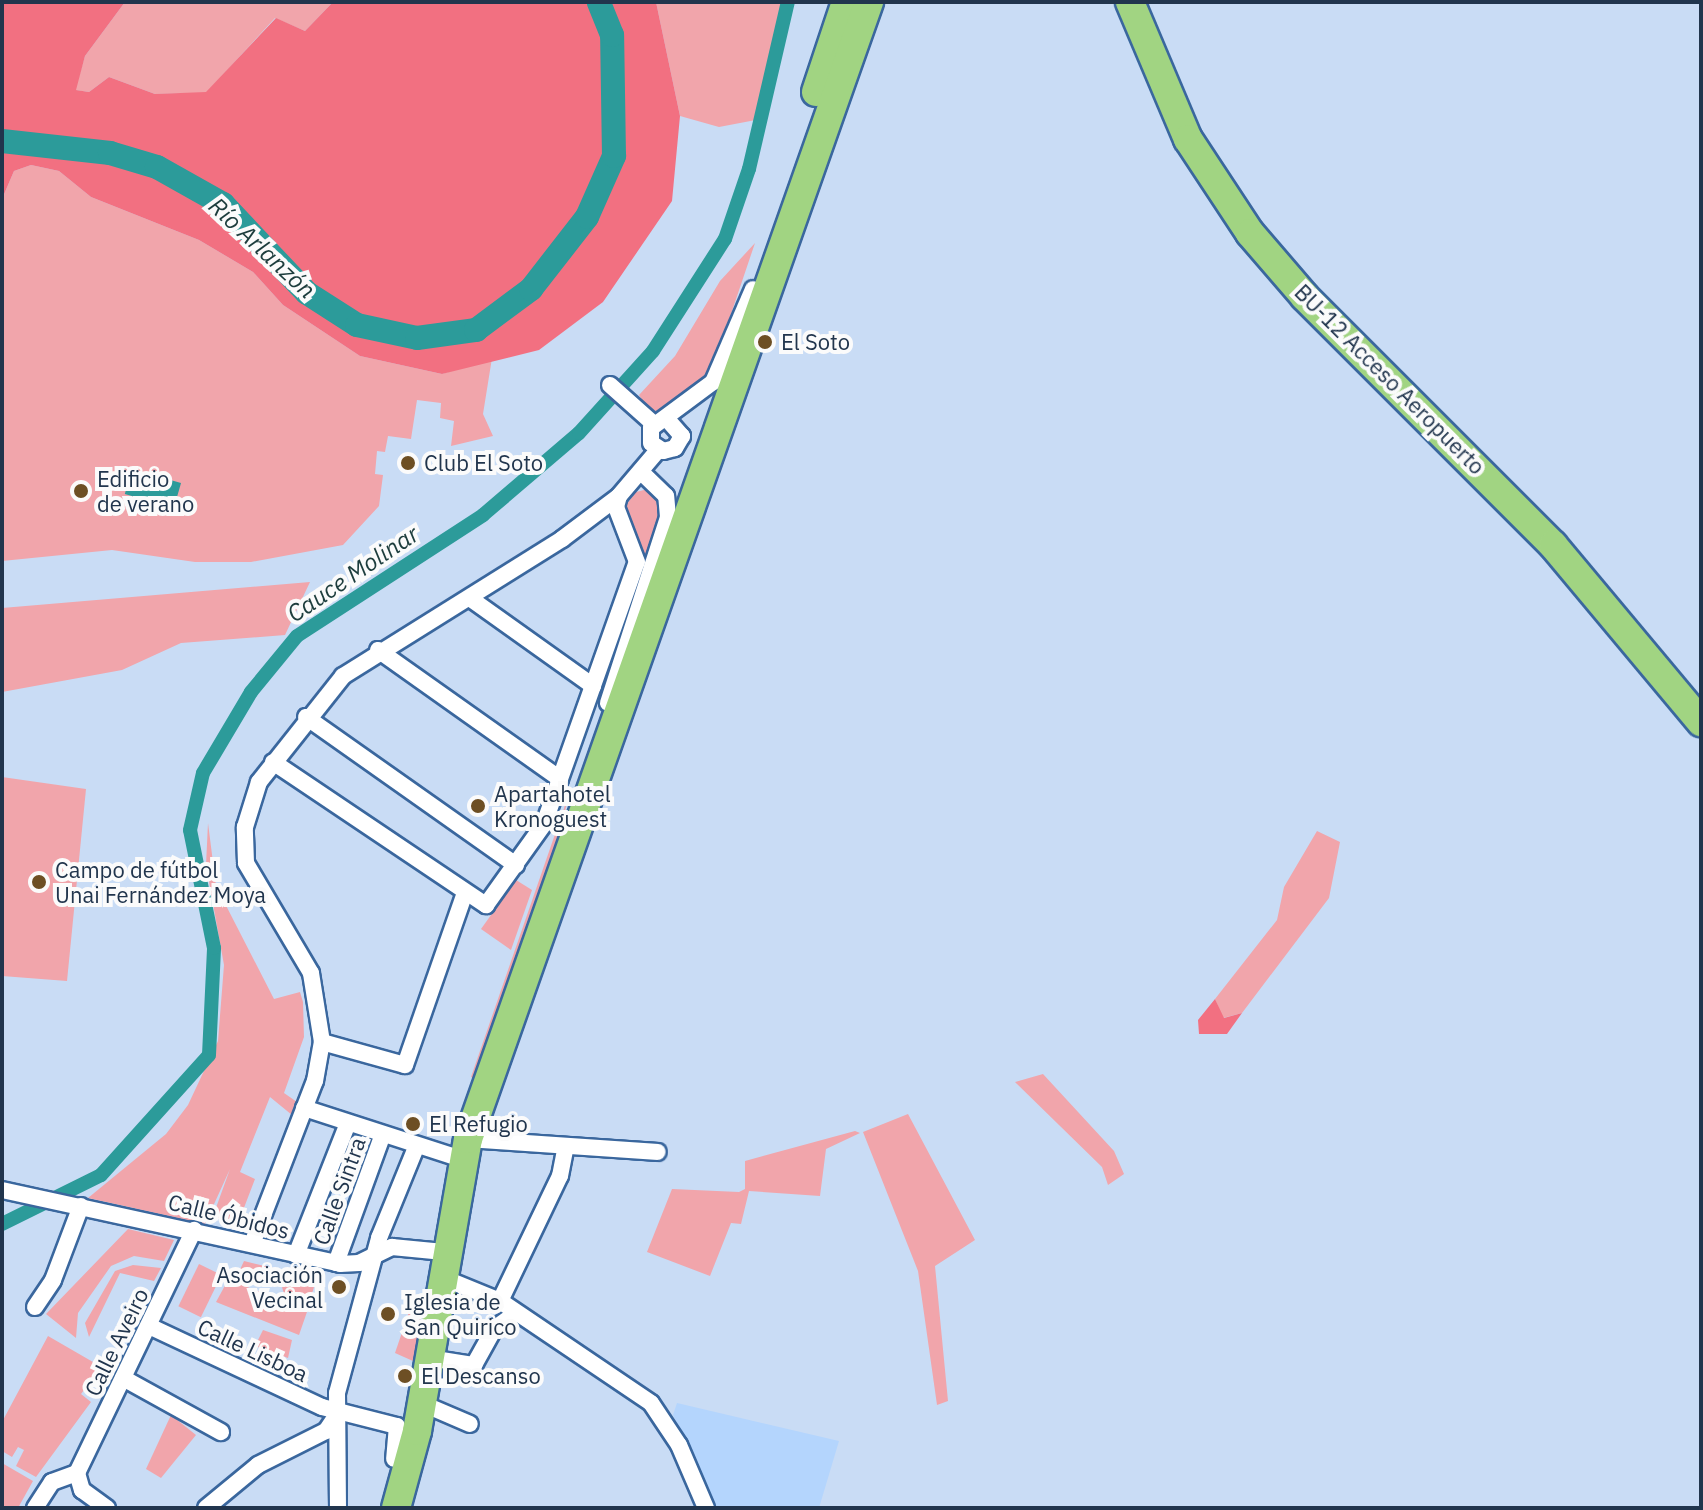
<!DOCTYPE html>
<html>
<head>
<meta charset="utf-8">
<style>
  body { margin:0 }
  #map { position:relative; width:1703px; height:1510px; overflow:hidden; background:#c9dcf5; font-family:"IBM Plex Sans",sans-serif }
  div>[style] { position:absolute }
  .built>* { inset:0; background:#b4d5fd }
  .green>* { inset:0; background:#f1a5ab; transform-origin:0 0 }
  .round { border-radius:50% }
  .forest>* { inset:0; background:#f27081 }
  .water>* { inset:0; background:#2c9b9a; transform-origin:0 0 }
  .canal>* { height:14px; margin:-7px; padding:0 7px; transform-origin:7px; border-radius:7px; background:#2c9b9a }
  .river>* { height:24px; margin:-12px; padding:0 12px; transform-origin:12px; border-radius:12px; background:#2c9b9a }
  .roads { filter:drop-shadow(2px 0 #3a679e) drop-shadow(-2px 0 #3a679e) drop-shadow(0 2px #3a679e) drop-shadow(0 -2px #3a679e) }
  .street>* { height:16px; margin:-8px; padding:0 8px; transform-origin:8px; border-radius:8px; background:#fff }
  .highway>* { height:28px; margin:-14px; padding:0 14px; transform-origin:14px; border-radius:14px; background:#a1d482 }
  .dots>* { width:22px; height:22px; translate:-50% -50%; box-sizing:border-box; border:4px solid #fbfbfb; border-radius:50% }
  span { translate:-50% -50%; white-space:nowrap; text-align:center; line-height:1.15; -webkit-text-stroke:8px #fbfbfb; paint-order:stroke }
  .poi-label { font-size:22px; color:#21354d }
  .left { translate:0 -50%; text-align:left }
  .right { translate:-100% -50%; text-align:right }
  .street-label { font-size:22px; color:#21354d }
  .water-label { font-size:24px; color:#1d3d3d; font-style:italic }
  .frame { position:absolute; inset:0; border:4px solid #21354d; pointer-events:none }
</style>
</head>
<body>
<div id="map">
  <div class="built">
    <i style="clip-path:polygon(677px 1403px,839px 1441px,819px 1508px,715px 1508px,673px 1415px)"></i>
  </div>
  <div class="green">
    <i style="clip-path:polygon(125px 2px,333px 2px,305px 31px,275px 18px,206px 93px,155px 94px,109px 77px,89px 92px,75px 90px,85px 56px)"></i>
    <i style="clip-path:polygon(656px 2px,788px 2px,761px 119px,719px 127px,680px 116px)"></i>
    <i style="clip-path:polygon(31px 165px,59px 171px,91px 197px,199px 240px,253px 272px,283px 305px,360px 356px,442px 374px,492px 358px,483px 414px,493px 436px,451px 446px,454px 421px,440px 418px,441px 403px,417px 400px,411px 439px,388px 436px,385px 452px,377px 451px,375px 474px,383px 475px,379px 506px,343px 545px,251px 562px,195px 562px,112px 550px,2px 561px,2px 199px,14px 171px)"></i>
    <i style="clip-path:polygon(755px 243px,710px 376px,661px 413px,647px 408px,639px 395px,675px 356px,720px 281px)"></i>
    <i style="clip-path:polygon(648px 489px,660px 496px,662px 513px,611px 666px,606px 664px,642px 563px,623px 509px,636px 492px)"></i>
    <i style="clip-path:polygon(310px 582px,285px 635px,181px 643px,122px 670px,2px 692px,2px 608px)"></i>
    <i style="clip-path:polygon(2px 777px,86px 789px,67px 981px,2px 976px)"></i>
    <i style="clip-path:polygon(571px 788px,549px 872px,475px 1079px,471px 1077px)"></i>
    <i style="clip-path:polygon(208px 823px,216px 886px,274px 999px,300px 992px,303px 1002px,304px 1037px,284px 1093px,297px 1102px,292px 1115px,270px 1097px,240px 1172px,255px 1179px,237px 1226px,213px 1216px,230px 1169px,205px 1224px,88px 1198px,166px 1134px,188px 1105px,218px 1041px,224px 965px,206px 865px)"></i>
    <i style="clip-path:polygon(1317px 831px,1340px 842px,1329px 898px,1242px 1013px,1223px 1018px,1215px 999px,1277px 920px,1284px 887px)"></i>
    <i style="clip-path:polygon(516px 880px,532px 890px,511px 950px,481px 929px)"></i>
    <i style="clip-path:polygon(1043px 1074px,1114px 1151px,1124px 1174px,1108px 1185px,1102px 1167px,1015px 1082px)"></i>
    <i style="clip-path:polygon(908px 1114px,975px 1240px,935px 1266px,948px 1401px,937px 1405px,918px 1271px,863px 1132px)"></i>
    <i style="clip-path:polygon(855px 1131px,860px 1133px,826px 1149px,820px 1196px,749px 1191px,741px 1224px,731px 1223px,710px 1276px,647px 1252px,672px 1189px,739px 1192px,745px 1189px,745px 1161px)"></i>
    <i style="clip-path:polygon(128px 1229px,174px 1240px,164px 1261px,134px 1256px,111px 1266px,78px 1313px,76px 1338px,46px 1314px)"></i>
    <i style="clip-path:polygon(244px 1261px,273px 1268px,269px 1286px,237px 1276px)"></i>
    <i style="left:199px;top:1264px;width:25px;height:47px;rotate:26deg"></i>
    <i style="clip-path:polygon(133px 1265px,161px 1268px,154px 1281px,120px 1273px,89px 1337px,85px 1323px,115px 1271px)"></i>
    <i class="round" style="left:282px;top:1269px;width:32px;height:32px"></i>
    <i style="clip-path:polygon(228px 1280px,308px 1309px,299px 1335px,216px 1302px)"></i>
    <i style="clip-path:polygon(411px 1306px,423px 1306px,413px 1361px,395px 1353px)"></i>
    <i style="clip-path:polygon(263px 1330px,292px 1340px,288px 1358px,255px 1346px)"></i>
    <i style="clip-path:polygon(48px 1336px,112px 1373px,107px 1379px,98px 1372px,81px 1394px,91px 1402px,36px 1477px,16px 1466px,24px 1450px,18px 1447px,12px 1457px,2px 1451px,2px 1422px)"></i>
    <i style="clip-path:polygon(171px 1415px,196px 1435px,161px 1478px,146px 1469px)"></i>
    <i style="clip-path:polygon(2px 1463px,33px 1481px,18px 1508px,2px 1508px)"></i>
  </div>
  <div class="forest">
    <i style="clip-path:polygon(2px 2px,125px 2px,85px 56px,76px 90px,89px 92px,109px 77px,155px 94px,206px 92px,276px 18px,305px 31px,333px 2px,656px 2px,680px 116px,672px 201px,603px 302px,539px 350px,442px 374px,360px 356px,283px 305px,253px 272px,199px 240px,91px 197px,59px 171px,31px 165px,14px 171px,2px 199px)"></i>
    <i style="clip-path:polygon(1215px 999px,1224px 1018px,1242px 1013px,1227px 1034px,1199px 1034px,1198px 1020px)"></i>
  </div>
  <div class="water">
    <i style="left:132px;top:469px;width:51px;height:26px;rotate:16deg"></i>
  </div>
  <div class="canal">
    <i style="left:2px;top:1224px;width:110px;rotate:-26.3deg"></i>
    <i style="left:101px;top:1175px;width:161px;rotate:-48deg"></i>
    <i style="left:209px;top:1055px;width:107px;rotate:-87.3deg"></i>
    <i style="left:214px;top:948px;width:120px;rotate:-101.5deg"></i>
    <i style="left:190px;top:830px;width:58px;rotate:-77.2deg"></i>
    <i style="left:203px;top:773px;width:94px;rotate:-59.3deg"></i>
    <i style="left:251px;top:692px;width:72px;rotate:-50.6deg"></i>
    <i style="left:297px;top:636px;width:222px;rotate:-33deg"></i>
    <i style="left:483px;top:515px;width:126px;rotate:-40.5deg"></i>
    <i style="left:579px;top:433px;width:110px;rotate:-47.9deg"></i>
    <i style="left:653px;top:351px;width:133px;rotate:-57.3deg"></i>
    <i style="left:725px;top:239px;width:74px;rotate:-71.1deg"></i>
    <i style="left:749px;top:169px;width:171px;rotate:-76.9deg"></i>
  </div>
  <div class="river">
    <i style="left:2px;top:141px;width:109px;rotate:6.3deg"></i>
    <i style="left:110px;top:153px;width:49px;rotate:16.6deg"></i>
    <i style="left:157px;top:167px;width:76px;rotate:29.3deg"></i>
    <i style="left:223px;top:204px;width:122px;rotate:46.7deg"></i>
    <i style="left:307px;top:293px;width:59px;rotate:32.6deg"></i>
    <i style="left:357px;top:325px;width:61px;rotate:12.2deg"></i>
    <i style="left:417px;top:338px;width:60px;rotate:-7.7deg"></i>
    <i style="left:476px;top:330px;width:69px;rotate:-36.7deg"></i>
    <i style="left:531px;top:289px;width:91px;rotate:-52.1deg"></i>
    <i style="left:587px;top:217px;width:67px;rotate:-66.1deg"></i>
    <i style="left:614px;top:156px;width:121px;rotate:-90.9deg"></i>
    <i style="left:612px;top:35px;width:35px;rotate:-112deg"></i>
  </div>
  <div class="roads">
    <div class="street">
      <i style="left:610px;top:385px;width:59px;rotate:41.6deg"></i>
      <i style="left:667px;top:419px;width:23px;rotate:49deg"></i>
      <i style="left:682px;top:436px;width:14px;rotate:120deg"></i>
      <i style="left:675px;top:448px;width:12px;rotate:166deg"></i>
      <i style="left:663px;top:451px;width:14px;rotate:-146deg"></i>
      <i style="left:651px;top:443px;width:15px;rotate:-90deg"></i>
      <i style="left:651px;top:428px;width:77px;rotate:-36.6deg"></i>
      <i style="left:713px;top:382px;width:101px;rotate:-66.7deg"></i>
      <i style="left:471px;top:599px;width:150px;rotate:35.5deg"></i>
      <i style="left:378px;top:650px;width:223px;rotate:35.3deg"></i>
      <i style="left:608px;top:703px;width:195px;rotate:-72.1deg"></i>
      <i style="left:668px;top:517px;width:21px;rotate:-95deg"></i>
      <i style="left:666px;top:496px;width:33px;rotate:-136deg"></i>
      <i style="left:306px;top:717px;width:257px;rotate:35.2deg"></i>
      <i style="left:273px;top:762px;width:257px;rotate:33.9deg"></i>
      <i style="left:486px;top:905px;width:100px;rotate:-54.4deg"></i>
      <i style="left:544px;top:824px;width:278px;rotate:-70.5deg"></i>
      <i style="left:637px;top:562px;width:59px;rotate:-110.9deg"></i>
      <i style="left:616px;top:507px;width:11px;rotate:-75deg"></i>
      <i style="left:322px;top:1042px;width:86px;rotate:15.5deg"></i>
      <i style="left:405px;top:1065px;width:179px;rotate:-70.8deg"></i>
      <i style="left:304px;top:1108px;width:166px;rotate:17.9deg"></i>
      <i style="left:468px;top:1139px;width:190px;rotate:3.9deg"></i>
      <i style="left:2px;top:1190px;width:346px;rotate:12.3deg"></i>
      <i style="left:340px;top:1264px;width:19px;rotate:-3deg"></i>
      <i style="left:359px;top:1263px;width:37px;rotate:-26deg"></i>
      <i style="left:392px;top:1247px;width:52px;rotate:5.5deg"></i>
      <i style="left:252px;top:1244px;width:175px;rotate:-68.9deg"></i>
      <i style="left:315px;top:1081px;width:40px;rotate:-80deg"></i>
      <i style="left:322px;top:1042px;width:70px;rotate:-99.1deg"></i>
      <i style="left:311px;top:973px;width:128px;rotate:-120.6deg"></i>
      <i style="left:246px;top:863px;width:36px;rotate:-92deg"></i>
      <i style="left:245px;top:827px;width:47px;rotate:-72.7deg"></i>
      <i style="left:259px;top:782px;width:135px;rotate:-51.6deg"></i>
      <i style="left:343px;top:676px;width:258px;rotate:-32deg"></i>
      <i style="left:562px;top:539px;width:71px;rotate:-37deg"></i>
      <i style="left:619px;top:496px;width:62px;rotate:-49.6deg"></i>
      <i style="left:296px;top:1255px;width:142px;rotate:-68.5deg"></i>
      <i style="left:336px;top:1263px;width:137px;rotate:-70deg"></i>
      <i style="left:441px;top:1277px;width:64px;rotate:22.1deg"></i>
      <i style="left:500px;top:1301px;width:182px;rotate:34deg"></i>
      <i style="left:651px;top:1403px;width:50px;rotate:56.3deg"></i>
      <i style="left:679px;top:1445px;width:69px;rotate:66.8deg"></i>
      <i style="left:500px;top:1301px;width:139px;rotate:-64.4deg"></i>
      <i style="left:560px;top:1176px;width:26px;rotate:-79deg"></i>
      <i style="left:35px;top:1307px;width:32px;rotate:-56deg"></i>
      <i style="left:53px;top:1280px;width:79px;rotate:-69.3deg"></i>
      <i style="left:149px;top:1326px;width:191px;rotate:25.1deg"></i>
      <i style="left:322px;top:1407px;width:77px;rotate:14.2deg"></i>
      <i style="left:397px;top:1426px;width:33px;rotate:95deg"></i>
      <i style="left:429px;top:1358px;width:46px;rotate:8.8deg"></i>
      <i style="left:474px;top:1365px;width:41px;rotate:-60.9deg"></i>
      <i style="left:494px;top:1329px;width:27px;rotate:-36deg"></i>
      <i style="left:123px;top:1378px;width:112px;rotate:28.9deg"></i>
      <i style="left:421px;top:1403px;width:53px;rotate:23.2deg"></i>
      <i style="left:77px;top:1473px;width:270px;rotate:-64.3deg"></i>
      <i style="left:77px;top:1473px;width:18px;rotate:74deg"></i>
      <i style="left:82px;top:1490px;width:31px;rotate:36deg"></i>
      <i style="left:35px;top:1508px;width:31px;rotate:-57deg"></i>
      <i style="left:52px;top:1482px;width:27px;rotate:-20deg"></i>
      <i style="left:206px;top:1508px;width:67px;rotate:-39.6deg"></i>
      <i style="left:258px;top:1465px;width:76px;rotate:-26.6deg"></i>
      <i style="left:326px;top:1431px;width:22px;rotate:-56deg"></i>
      <i style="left:338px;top:1508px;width:115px;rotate:-90.5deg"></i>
      <i style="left:337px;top:1393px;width:161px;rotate:-74.8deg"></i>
      <i style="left:379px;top:1238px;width:100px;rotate:-67.8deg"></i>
    </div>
    <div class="highway">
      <i style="left:1130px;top:2px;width:149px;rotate:67.1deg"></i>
      <i style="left:1188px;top:139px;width:113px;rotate:56.6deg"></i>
      <i style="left:1250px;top:233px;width:84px;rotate:49.3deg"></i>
      <i style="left:1305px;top:297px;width:351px;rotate:45deg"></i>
      <i style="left:1553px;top:545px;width:231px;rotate:50.1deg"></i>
      <i style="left:816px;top:92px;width:95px;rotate:-71.6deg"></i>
      <i style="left:396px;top:1508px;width:80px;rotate:-74.7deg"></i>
      <i style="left:417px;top:1431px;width:296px;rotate:-80.1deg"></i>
      <i style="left:468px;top:1139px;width:1206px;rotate:-70.57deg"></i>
    </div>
  </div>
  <div class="dots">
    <i style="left:765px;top:342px;background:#6d4f24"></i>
    <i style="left:408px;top:463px;background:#6d4f24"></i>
    <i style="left:81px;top:491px;background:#6d4f24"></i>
    <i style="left:478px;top:806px;background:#6d4f24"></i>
    <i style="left:39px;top:882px;background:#6d4f24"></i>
    <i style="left:413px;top:1124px;background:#6d4f24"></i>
    <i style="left:339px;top:1287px;background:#6d4f24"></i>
    <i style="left:388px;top:1314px;background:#6d4f24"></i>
    <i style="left:405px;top:1376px;background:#6d4f24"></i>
  </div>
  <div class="poi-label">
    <span class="left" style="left:781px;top:342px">El Soto</span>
    <span class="left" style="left:424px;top:463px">Club El Soto</span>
    <span class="left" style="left:97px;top:491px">Edificio<br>de verano</span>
    <span class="left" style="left:494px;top:806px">Apartahotel<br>Kronoguest</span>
    <span class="left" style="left:55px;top:882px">Campo de fútbol<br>Unai Fernández Moya</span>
    <span class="left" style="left:429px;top:1124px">El Refugio</span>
    <span class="right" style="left:323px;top:1287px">Asociación<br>Vecinal</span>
    <span class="left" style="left:404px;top:1314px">Iglesia de<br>San Quirico</span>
    <span class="left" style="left:421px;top:1376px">El Descanso</span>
  </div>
  <div class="street-label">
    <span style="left:1390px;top:379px;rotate:45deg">BU-12 Acceso Aeropuerto</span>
    <span style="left:339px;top:1191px;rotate:-70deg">Calle Sintra</span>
    <span style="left:229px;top:1216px;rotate:14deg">Calle Óbidos</span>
    <span style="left:116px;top:1342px;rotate:-64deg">Calle Aveiro</span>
    <span style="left:253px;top:1350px;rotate:25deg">Calle Lisboa</span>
  </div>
  <div class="water-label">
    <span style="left:262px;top:248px;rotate:43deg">Río Arlanzón</span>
    <span style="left:353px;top:574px;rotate:-34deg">Cauce Molinar</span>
  </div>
  <div class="frame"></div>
</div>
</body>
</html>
